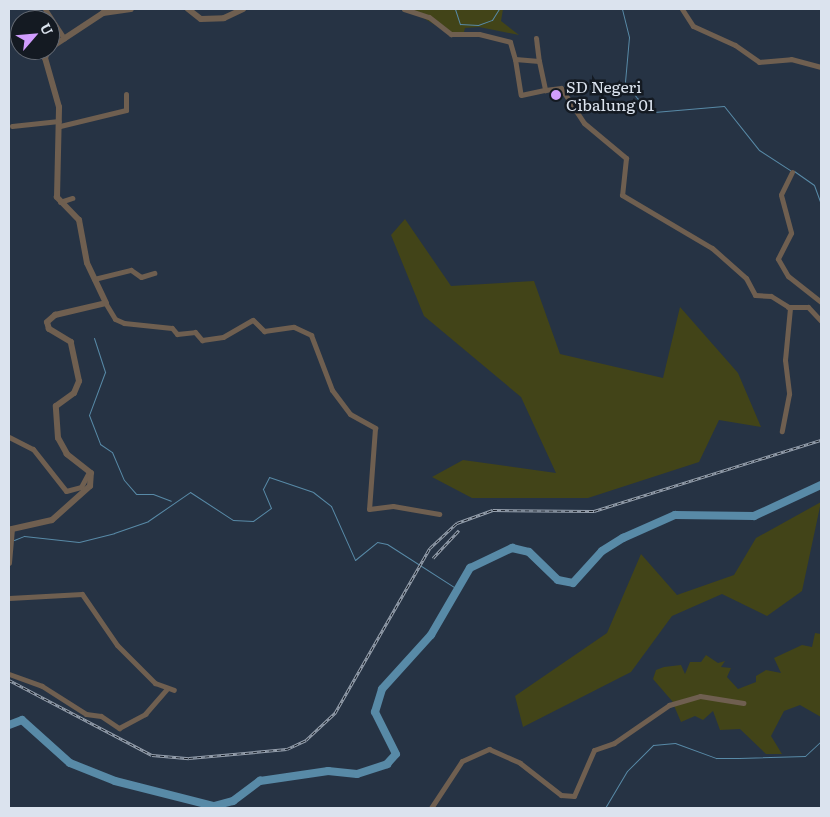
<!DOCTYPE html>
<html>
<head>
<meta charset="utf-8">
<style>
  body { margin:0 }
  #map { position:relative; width:830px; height:817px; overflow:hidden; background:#263344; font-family:Literata,serif }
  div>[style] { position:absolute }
  .green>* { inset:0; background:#424418 }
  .stream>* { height:1px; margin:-0.5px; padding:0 0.5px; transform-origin:0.5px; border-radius:0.5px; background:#588aa7 }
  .river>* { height:8px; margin:-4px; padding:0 4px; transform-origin:4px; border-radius:4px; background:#588aa7 }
  .minor>* { height:5px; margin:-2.5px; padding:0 2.5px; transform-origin:2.5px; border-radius:2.5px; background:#6f5f50 }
  .tertiary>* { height:6px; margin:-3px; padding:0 3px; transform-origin:3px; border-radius:3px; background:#6f5f50 }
  .rail>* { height:3px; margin-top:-1.5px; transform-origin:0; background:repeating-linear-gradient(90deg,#141a22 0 4px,#98a2af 0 8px); box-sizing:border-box; border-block:1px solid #98a2af }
  .dots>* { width:14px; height:14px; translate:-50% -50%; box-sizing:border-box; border:2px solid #141a22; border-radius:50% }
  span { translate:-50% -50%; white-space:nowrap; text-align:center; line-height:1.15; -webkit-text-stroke:5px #141a22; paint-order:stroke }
  .poi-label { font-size:16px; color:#dbe3ee }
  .left { translate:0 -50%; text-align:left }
  .frame { position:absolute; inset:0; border:10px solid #dbe3ee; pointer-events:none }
  .north { position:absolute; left:10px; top:10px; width:50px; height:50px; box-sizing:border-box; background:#141a22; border:1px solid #646a74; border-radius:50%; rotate:63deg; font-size:14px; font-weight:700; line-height:20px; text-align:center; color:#dbe3ee }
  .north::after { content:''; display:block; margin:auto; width:18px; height:22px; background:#d19dfe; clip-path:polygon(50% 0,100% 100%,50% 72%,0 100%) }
</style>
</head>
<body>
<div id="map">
  <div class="green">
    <i style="clip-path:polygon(408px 9px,503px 9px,501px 21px,519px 35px,479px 27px,465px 28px,463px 36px,454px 36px)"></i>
    <i style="clip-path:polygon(405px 219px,451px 286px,534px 281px,560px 354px,663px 378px,680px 307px,738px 373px,761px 427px,719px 420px,699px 462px,588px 498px,472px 498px,432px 477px,463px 460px,556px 473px,521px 397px,424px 316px,391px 235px)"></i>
    <i style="clip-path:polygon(821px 502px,802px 591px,767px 616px,722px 594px,672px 616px,631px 672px,523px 727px,515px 696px,607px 633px,641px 554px,677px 595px,734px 575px,756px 538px)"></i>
    <i style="clip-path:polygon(815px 633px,821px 634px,821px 717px,800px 705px,784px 711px,771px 736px,782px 754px,766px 754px,740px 729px,720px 730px,713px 711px,703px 720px,695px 716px,681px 722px,672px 701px,653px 679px,656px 670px,664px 667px,681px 665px,685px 674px,690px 662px,701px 662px,706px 655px,718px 663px,725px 661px,721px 667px,731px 668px,727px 677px,738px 689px,756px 682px,756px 676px,766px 670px,781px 673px,774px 658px,802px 645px,812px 647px)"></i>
  </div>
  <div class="stream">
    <i style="left:455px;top:9px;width:16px;rotate:72deg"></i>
    <i style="left:460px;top:24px;width:18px;rotate:3deg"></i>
    <i style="left:478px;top:25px;width:15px;rotate:-20deg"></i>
    <i style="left:492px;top:20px;width:13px;rotate:-58deg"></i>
    <i style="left:622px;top:9px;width:29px;rotate:76deg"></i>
    <i style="left:629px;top:37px;width:45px;rotate:95.1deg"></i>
    <i style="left:625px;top:82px;width:20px;rotate:53deg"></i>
    <i style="left:637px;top:98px;width:22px;rotate:39deg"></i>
    <i style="left:654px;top:112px;width:70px;rotate:-4.9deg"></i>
    <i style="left:724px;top:106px;width:56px;rotate:51.5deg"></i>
    <i style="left:759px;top:150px;width:37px;rotate:33deg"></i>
    <i style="left:794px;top:171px;width:24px;rotate:35deg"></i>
    <i style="left:814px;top:185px;width:20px;rotate:70deg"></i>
    <i style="left:94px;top:338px;width:36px;rotate:72deg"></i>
    <i style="left:105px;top:372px;width:46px;rotate:110.4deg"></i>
    <i style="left:89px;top:415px;width:31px;rotate:69deg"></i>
    <i style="left:100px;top:444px;width:14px;rotate:34deg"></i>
    <i style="left:112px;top:452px;width:30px;rotate:67deg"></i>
    <i style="left:124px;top:480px;width:18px;rotate:49deg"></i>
    <i style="left:136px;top:494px;width:17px"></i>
    <i style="left:153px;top:494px;width:19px;rotate:21deg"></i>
    <i style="left:14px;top:540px;width:11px;rotate:-22deg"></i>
    <i style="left:24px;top:536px;width:55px;rotate:6.2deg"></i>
    <i style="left:79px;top:542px;width:36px;rotate:-14deg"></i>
    <i style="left:114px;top:533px;width:36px;rotate:-19deg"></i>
    <i style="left:148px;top:521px;width:51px;rotate:-34.6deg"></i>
    <i style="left:190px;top:492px;width:51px;rotate:33.1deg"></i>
    <i style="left:233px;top:520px;width:20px;rotate:3deg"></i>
    <i style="left:253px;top:521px;width:22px;rotate:-36deg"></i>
    <i style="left:271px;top:508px;width:21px;rotate:-113deg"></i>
    <i style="left:263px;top:489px;width:13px;rotate:-63deg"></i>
    <i style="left:269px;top:477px;width:46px;rotate:18.8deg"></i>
    <i style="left:313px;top:492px;width:23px;rotate:38deg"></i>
    <i style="left:331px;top:506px;width:59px;rotate:66deg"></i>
    <i style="left:355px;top:560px;width:28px;rotate:-39deg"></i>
    <i style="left:377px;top:542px;width:10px;rotate:11deg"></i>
    <i style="left:387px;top:544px;width:83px;rotate:32.7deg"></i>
    <i style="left:605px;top:808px;width:43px;rotate:-59.3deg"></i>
    <i style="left:627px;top:771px;width:37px;rotate:-45deg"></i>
    <i style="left:653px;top:745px;width:22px;rotate:-5deg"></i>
    <i style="left:675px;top:743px;width:44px;rotate:20.1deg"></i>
    <i style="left:716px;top:758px;width:23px"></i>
    <i style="left:739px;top:758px;width:66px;rotate:-1.7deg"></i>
    <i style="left:805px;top:756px;width:22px;rotate:-43deg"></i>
  </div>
  <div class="river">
    <i style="left:9px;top:725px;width:14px;rotate:-21deg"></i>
    <i style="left:22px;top:720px;width:64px;rotate:41.9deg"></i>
    <i style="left:70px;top:763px;width:48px;rotate:21.8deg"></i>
    <i style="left:115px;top:781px;width:102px;rotate:14.2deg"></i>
    <i style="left:214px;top:806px;width:20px;rotate:-15deg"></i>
    <i style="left:233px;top:801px;width:34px;rotate:-37deg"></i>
    <i style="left:260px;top:781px;width:69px;rotate:-8.4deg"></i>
    <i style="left:328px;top:771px;width:29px;rotate:6deg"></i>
    <i style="left:357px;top:774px;width:32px;rotate:-18deg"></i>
    <i style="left:387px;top:764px;width:13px;rotate:-48deg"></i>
    <i style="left:396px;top:754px;width:47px;rotate:-116.6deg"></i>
    <i style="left:375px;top:712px;width:24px;rotate:-73deg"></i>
    <i style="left:382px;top:689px;width:73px;rotate:-47.8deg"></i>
    <i style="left:431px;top:635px;width:78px;rotate:-59.8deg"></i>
    <i style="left:470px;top:568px;width:47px;rotate:-25.5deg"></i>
    <i style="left:512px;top:548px;width:17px;rotate:13deg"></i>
    <i style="left:529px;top:552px;width:40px;rotate:44deg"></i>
    <i style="left:558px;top:580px;width:15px;rotate:11deg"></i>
    <i style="left:573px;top:583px;width:43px;rotate:-47.8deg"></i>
    <i style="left:602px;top:551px;width:25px;rotate:-32deg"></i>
    <i style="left:623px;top:538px;width:57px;rotate:-23.9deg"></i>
    <i style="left:675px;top:515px;width:79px;rotate:0.7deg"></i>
    <i style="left:754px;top:516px;width:74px;rotate:-24.8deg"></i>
  </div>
  <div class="minor">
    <i style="left:45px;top:9px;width:35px;rotate:57deg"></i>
    <i style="left:404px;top:9px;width:26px;rotate:18deg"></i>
    <i style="left:429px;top:17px;width:28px;rotate:38deg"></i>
    <i style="left:451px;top:34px;width:28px"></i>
    <i style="left:479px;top:34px;width:32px;rotate:14deg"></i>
    <i style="left:510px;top:42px;width:18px;rotate:74deg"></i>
    <i style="left:515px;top:59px;width:24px;rotate:5deg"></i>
    <i style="left:539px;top:61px;width:30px;rotate:78deg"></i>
    <i style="left:545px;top:90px;width:16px;rotate:-7deg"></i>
    <i style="left:561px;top:88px;width:42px;rotate:56.7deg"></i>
    <i style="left:584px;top:123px;width:55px;rotate:39.8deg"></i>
    <i style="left:626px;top:158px;width:37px;rotate:96deg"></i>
    <i style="left:622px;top:195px;width:104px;rotate:30.5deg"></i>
    <i style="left:712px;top:248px;width:45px;rotate:41.4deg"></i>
    <i style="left:746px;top:278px;width:19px;rotate:62deg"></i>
    <i style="left:755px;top:295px;width:16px;rotate:4deg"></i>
    <i style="left:771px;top:296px;width:22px;rotate:32deg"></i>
    <i style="left:790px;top:308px;width:52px;rotate:95.5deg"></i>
    <i style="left:785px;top:360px;width:34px;rotate:83deg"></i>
    <i style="left:789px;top:394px;width:38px;rotate:101deg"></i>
    <i style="left:682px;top:9px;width:20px;rotate:57deg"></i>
    <i style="left:693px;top:26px;width:46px;rotate:24.3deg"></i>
    <i style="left:735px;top:45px;width:29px;rotate:35deg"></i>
    <i style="left:759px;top:62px;width:32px;rotate:-5deg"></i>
    <i style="left:791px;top:59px;width:31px;rotate:15deg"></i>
    <i style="left:536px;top:38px;width:23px;rotate:83deg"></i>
    <i style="left:32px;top:56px;width:14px;rotate:-8deg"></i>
    <i style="left:515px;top:59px;width:36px;rotate:81deg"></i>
    <i style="left:521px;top:95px;width:25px;rotate:-12deg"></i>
    <i style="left:12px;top:126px;width:47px;rotate:-6.1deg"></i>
    <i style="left:60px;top:126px;width:68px;rotate:-13.6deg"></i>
    <i style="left:126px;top:110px;width:16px;rotate:-90deg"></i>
    <i style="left:792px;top:172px;width:25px;rotate:116deg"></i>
    <i style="left:781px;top:195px;width:39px;rotate:75deg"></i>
    <i style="left:791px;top:233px;width:29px;rotate:117deg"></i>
    <i style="left:778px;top:259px;width:20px;rotate:60deg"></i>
    <i style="left:788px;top:276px;width:42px;rotate:38.2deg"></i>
    <i style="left:60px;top:202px;width:13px;rotate:-18deg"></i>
    <i style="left:94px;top:279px;width:38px;rotate:-14deg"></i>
    <i style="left:131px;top:270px;width:12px;rotate:35deg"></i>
    <i style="left:141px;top:277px;width:14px;rotate:-17deg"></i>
    <i style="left:106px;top:304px;width:17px;rotate:59deg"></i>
    <i style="left:115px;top:319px;width:10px;rotate:24deg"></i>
    <i style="left:124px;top:323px;width:48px;rotate:5.9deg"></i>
    <i style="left:172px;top:328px;width:8px;rotate:50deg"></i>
    <i style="left:177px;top:334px;width:18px;rotate:-6deg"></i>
    <i style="left:195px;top:332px;width:11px;rotate:49deg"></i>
    <i style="left:202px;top:340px;width:21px;rotate:-8deg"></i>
    <i style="left:223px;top:337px;width:34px;rotate:-30deg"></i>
    <i style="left:253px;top:320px;width:16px;rotate:45deg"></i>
    <i style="left:264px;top:331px;width:30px;rotate:-8deg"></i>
    <i style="left:294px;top:327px;width:19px;rotate:25deg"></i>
    <i style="left:311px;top:335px;width:59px;rotate:69.1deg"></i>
    <i style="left:332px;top:390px;width:30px;rotate:53deg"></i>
    <i style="left:350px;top:414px;width:29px;rotate:29deg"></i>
    <i style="left:375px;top:428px;width:81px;rotate:94.2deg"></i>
    <i style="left:369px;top:509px;width:24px;rotate:-7deg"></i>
    <i style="left:393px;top:506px;width:47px;rotate:9.9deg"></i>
    <i style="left:788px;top:307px;width:20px"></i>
    <i style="left:808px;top:307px;width:19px;rotate:47deg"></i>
    <i style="left:9px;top:437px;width:27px;rotate:27deg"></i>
    <i style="left:33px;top:449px;width:53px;rotate:51.8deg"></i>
    <i style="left:66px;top:491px;width:16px;rotate:-15deg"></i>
    <i style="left:81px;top:487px;width:17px;rotate:-62deg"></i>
    <i style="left:9px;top:598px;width:73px;rotate:-3.1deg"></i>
    <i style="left:82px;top:594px;width:62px;rotate:55.5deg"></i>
    <i style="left:117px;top:645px;width:54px;rotate:45deg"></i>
    <i style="left:155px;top:683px;width:20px;rotate:20deg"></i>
    <i style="left:9px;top:674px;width:35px;rotate:20deg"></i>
    <i style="left:42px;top:686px;width:52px;rotate:32.5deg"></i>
    <i style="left:86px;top:714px;width:15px;rotate:8deg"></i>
    <i style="left:101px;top:716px;width:22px;rotate:34deg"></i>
    <i style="left:119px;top:728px;width:30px;rotate:-28deg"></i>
    <i style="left:145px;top:714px;width:33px;rotate:-49deg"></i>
    <i style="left:431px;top:808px;width:56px;rotate:-56.6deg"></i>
    <i style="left:462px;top:761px;width:30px;rotate:-24deg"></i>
    <i style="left:489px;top:749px;width:34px;rotate:24deg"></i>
    <i style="left:520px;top:763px;width:52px;rotate:38deg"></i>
    <i style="left:561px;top:795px;width:13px;rotate:4deg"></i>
    <i style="left:574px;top:796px;width:50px;rotate:-66.5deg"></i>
    <i style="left:594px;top:750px;width:21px;rotate:-19deg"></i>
    <i style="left:614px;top:743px;width:67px;rotate:-34.6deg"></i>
    <i style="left:669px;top:705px;width:32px;rotate:-16deg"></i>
    <i style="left:700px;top:696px;width:44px;rotate:9.2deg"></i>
  </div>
  <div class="tertiary">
    <i style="left:188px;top:9px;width:16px;rotate:38deg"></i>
    <i style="left:201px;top:19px;width:23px;rotate:-2deg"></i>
    <i style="left:224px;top:18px;width:21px;rotate:-25deg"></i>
    <i style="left:50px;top:48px;width:64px;rotate:-33.4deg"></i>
    <i style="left:103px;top:13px;width:28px;rotate:-8deg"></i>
    <i style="left:9px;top:563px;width:34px;rotate:-85deg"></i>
    <i style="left:12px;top:529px;width:41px;rotate:-12.7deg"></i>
    <i style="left:52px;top:520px;width:51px;rotate:-41.8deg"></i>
    <i style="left:90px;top:486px;width:13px;rotate:-86deg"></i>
    <i style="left:91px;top:473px;width:31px;rotate:-142deg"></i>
    <i style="left:67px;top:454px;width:18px;rotate:-119deg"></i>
    <i style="left:58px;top:438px;width:32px;rotate:-94deg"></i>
    <i style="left:56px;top:406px;width:22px;rotate:-36deg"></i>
    <i style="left:74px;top:393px;width:13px;rotate:-67deg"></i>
    <i style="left:79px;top:381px;width:40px;rotate:-102deg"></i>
    <i style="left:71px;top:342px;width:26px;rotate:-149deg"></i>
    <i style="left:49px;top:329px;width:7px;rotate:-106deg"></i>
    <i style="left:47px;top:322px;width:11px;rotate:-41deg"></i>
    <i style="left:55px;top:315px;width:52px;rotate:-13.2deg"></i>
    <i style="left:106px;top:303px;width:44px;rotate:-115.4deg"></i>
    <i style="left:87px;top:263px;width:44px;rotate:-100.5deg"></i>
    <i style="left:79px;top:220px;width:32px;rotate:-134deg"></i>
    <i style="left:57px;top:197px;width:90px;rotate:-88.7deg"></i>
    <i style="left:59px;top:107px;width:51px;rotate:-105.9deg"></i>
    <i style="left:45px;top:58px;width:9px;rotate:-69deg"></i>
  </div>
  <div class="rail">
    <i style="left:433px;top:558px;width:38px;rotate:-47deg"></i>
    <i style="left:9px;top:680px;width:161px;rotate:27.7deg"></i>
    <i style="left:152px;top:755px;width:37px;rotate:5deg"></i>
    <i style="left:189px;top:758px;width:98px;rotate:-5.2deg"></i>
    <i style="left:287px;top:749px;width:21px;rotate:-25deg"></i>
    <i style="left:306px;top:740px;width:40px;rotate:-43deg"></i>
    <i style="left:335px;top:713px;width:190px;rotate:-60.1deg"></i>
    <i style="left:430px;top:548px;width:37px;rotate:-43deg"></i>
    <i style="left:457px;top:523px;width:38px;rotate:-20deg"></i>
    <i style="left:493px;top:510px;width:101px;rotate:0.6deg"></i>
    <i style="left:594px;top:511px;width:238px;rotate:-17.4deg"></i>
  </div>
  <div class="dots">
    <i style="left:556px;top:95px;background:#d19dfe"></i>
  </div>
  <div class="poi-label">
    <span class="left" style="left:566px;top:95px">SD Negeri<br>Cibalung 01</span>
  </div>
  <div class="frame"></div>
  <div class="north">U</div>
</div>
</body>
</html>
